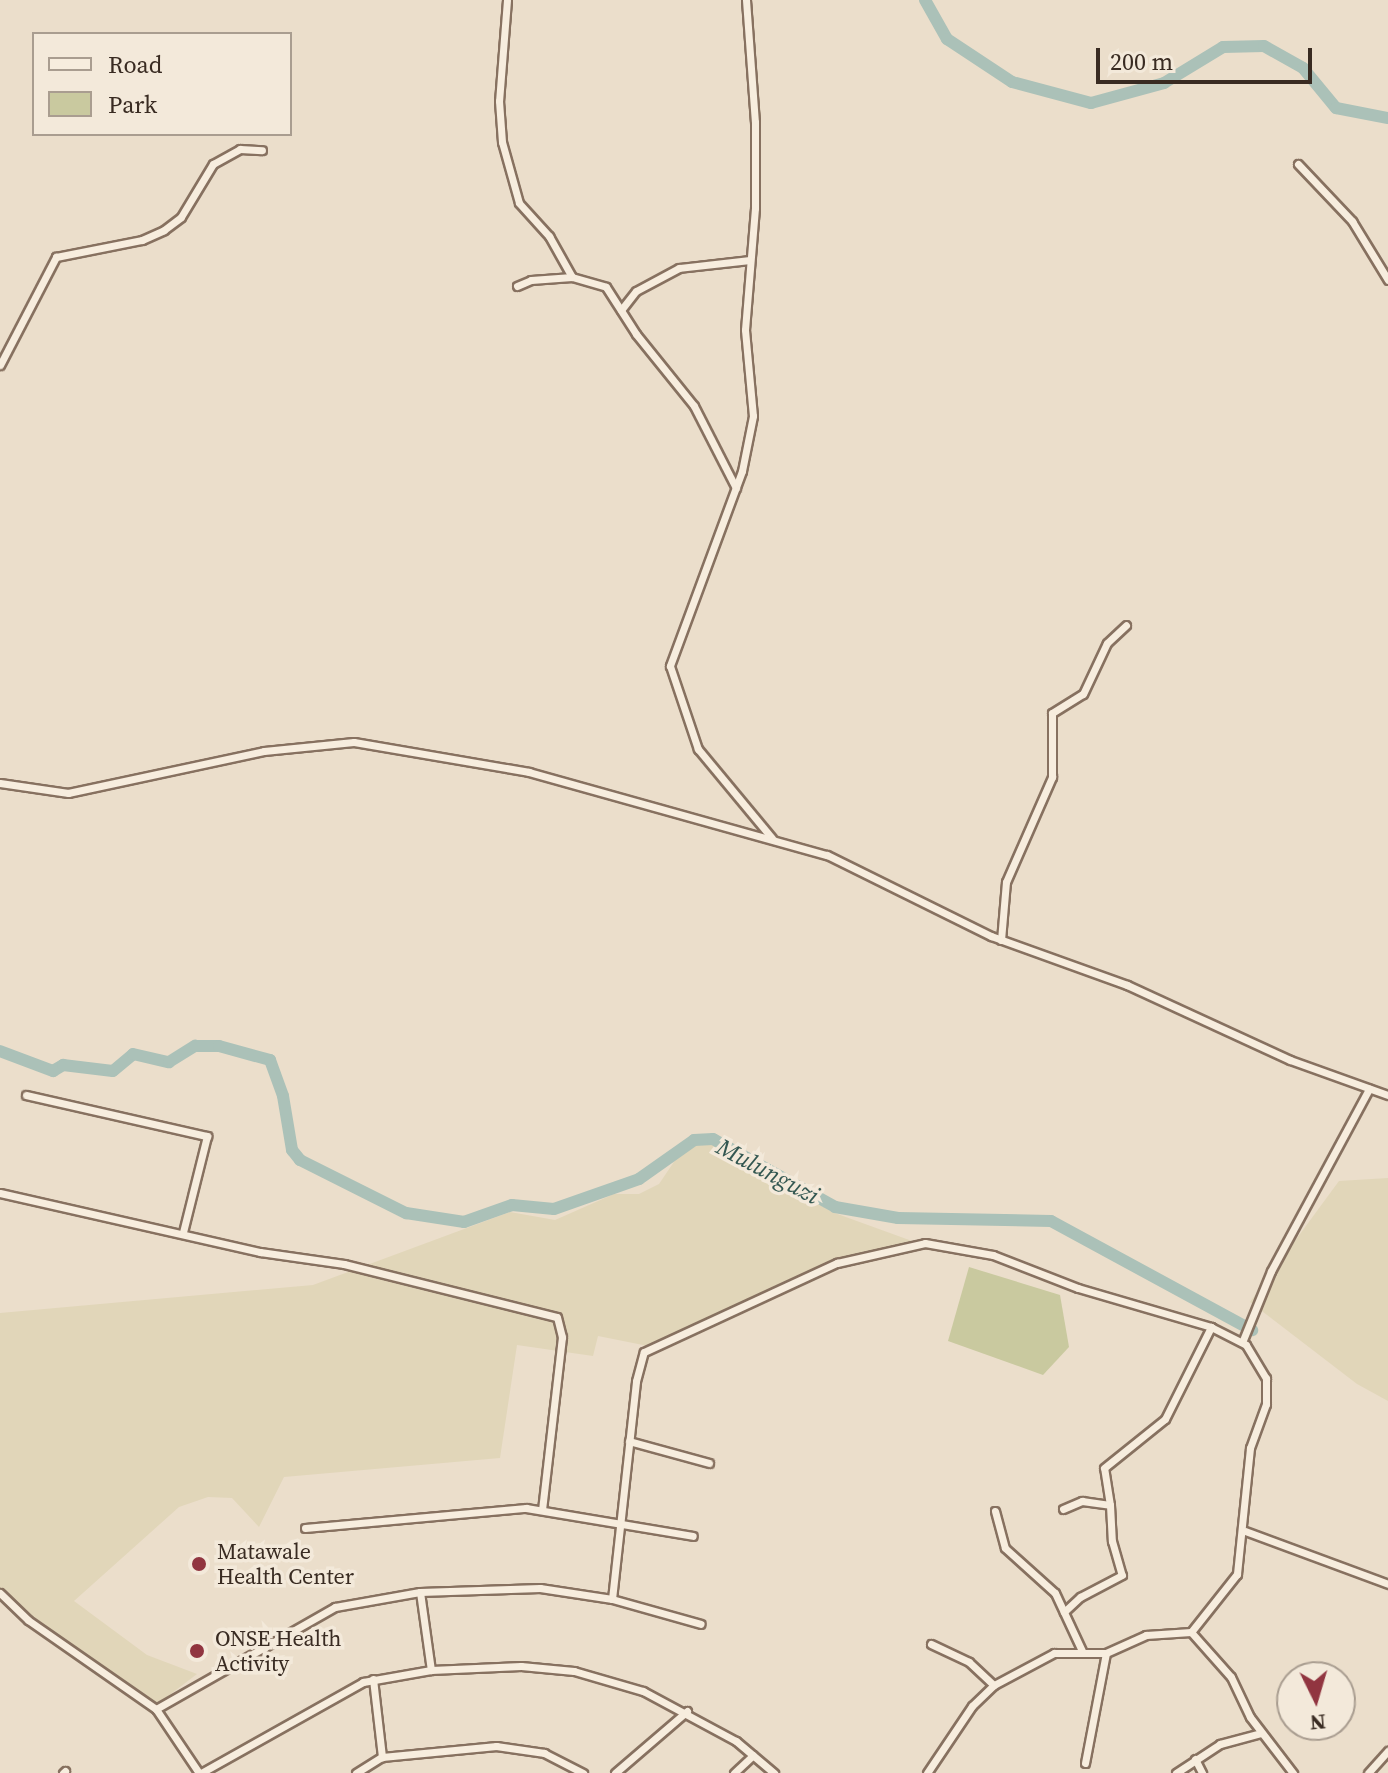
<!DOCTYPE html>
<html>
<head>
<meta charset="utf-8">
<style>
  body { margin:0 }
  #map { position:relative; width:1388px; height:1773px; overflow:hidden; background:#ebdecb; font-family:"Source Serif 4",serif }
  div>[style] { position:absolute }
  .farmland>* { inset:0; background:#e1d6b9 }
  .green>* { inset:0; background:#c9c99f }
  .river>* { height:12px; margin:-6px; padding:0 6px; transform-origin:6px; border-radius:6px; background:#abc1b8 }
  .roads { filter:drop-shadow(2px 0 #877160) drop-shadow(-2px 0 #877160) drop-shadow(0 2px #877160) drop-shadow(0 -2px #877160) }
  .minor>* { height:7px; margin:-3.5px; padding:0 3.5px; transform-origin:3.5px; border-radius:3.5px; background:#f7edde }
  .dots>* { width:22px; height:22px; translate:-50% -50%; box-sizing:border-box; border:4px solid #f3e9da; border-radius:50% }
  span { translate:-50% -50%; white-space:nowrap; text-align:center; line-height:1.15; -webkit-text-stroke:7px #f3e9da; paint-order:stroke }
  .poi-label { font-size:22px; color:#392b22 }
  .left { translate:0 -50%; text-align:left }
  .water-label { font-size:24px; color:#335751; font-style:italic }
  .legend { position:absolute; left:32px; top:32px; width:260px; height:104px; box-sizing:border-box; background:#f3e9da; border:2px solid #a99d90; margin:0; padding:10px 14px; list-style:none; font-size:24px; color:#392b22 }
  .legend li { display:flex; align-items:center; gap:16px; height:40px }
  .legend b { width:40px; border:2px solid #a99d90 }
  .north { position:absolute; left:1276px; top:1661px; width:80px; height:80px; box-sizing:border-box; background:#f3e9da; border:2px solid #a99d90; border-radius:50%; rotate:175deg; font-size:22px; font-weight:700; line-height:32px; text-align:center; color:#392b22 }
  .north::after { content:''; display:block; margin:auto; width:28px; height:36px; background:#913540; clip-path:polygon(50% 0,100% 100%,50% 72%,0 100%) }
  .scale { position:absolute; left:1096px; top:48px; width:216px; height:36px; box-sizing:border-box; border:4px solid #392b22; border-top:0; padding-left:10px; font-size:24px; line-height:28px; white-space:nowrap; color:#392b22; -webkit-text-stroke:6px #f3e9da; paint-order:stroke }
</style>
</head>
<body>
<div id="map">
  <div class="farmland">
    <i style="clip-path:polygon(714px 1142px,832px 1212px,923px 1245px,834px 1264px,648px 1346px,598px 1336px,593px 1356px,517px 1345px,500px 1458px,284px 1477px,259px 1527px,232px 1498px,208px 1497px,179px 1507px,74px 1601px,147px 1655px,197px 1674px,155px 1706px,28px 1620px,0 1593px,0 1313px,313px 1285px,510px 1212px,555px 1220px,614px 1194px,639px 1194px,659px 1184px,684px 1147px)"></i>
    <i style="clip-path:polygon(1388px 1178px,1388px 1401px,1357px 1384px,1250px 1302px,1339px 1181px)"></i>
  </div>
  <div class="green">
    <i style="clip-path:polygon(969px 1267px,1060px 1295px,1069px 1347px,1043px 1375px,948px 1341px)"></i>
  </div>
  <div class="river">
    <i style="left:925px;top:0;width:45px;rotate:60.6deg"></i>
    <i style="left:947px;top:39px;width:78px;rotate:33.5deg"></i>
    <i style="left:1012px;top:82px;width:82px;rotate:14.9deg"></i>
    <i style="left:1091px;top:103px;width:76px;rotate:-15.3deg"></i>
    <i style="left:1164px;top:83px;width:69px;rotate:-31.4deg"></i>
    <i style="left:1223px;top:47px;width:41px;rotate:-1.4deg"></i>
    <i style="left:1264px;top:46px;width:45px;rotate:29.4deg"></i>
    <i style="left:1303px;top:68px;width:52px;rotate:50.5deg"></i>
    <i style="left:1336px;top:108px;width:53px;rotate:10.9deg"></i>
    <i style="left:0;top:1051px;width:57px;rotate:20.7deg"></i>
    <i style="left:53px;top:1071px;width:12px;rotate:-31deg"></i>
    <i style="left:63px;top:1065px;width:50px;rotate:6.8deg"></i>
    <i style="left:113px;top:1071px;width:26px;rotate:-40deg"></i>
    <i style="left:133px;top:1054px;width:37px;rotate:13deg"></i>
    <i style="left:169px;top:1062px;width:31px;rotate:-32deg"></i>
    <i style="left:195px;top:1046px;width:24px"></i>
    <i style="left:219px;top:1046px;width:53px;rotate:15.4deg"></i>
    <i style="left:270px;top:1060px;width:38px;rotate:70deg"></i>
    <i style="left:283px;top:1096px;width:55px;rotate:80.5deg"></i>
    <i style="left:292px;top:1150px;width:13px;rotate:51deg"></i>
    <i style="left:300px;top:1160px;width:119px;rotate:26.6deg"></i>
    <i style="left:406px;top:1213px;width:59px;rotate:8.8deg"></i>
    <i style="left:464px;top:1222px;width:51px;rotate:-19.5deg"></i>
    <i style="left:512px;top:1205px;width:42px;rotate:5.4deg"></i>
    <i style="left:554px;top:1209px;width:90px;rotate:-19.4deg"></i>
    <i style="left:639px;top:1179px;width:67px;rotate:-35.3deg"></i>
    <i style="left:694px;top:1140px;width:19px;rotate:-3deg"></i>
    <i style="left:713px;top:1139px;width:140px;rotate:29.1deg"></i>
    <i style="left:835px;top:1207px;width:64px;rotate:9.9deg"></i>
    <i style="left:898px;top:1218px;width:153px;rotate:1.1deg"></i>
    <i style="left:1051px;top:1221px;width:229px;rotate:28.5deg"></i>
  </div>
  <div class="roads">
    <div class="minor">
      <i style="left:507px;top:0;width:101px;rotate:94.5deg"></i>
      <i style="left:499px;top:101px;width:41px;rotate:85.8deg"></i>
      <i style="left:502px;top:142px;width:63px;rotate:74.4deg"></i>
      <i style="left:519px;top:203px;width:45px;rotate:47.7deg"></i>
      <i style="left:549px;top:236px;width:47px;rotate:60.7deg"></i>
      <i style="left:572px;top:277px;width:35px;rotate:16deg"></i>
      <i style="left:606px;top:287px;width:56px;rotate:57.4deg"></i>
      <i style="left:636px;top:334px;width:92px;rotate:51.1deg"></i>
      <i style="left:694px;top:406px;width:92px;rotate:62.9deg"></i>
      <i style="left:746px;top:0;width:122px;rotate:85.8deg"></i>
      <i style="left:755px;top:122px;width:86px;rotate:90deg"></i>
      <i style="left:755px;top:208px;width:122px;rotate:94.7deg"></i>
      <i style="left:745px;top:330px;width:86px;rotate:84.7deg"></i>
      <i style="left:753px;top:416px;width:56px;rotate:101.3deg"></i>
      <i style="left:742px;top:471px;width:208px;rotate:110.3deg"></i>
      <i style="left:670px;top:666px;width:88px;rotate:71.4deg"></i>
      <i style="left:698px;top:749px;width:116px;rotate:50.3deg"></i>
      <i style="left:1298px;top:164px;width:79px;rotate:46.5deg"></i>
      <i style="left:1352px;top:221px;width:69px;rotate:58.6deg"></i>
      <i style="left:517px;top:286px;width:15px;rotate:-23deg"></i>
      <i style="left:531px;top:280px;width:41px;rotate:-4.2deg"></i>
      <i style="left:621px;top:310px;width:24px;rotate:-52deg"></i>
      <i style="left:636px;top:291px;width:49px;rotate:-28.1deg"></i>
      <i style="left:679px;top:268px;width:70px;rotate:-6.5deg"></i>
      <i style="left:0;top:365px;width:122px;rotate:-62.6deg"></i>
      <i style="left:56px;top:257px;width:88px;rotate:-11.2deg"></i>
      <i style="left:142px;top:240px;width:24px;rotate:-24deg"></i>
      <i style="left:164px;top:230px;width:21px;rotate:-37deg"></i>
      <i style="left:181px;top:217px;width:62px;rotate:-58.9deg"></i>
      <i style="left:213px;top:164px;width:31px;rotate:-29deg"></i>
      <i style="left:240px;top:149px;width:22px;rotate:3deg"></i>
      <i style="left:0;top:783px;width:69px;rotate:8.4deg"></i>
      <i style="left:68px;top:793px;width:200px;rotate:-12.1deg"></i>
      <i style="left:264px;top:751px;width:90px;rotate:-5.7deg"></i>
      <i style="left:354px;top:742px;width:178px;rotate:9.7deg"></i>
      <i style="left:529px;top:772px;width:309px;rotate:15.6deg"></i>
      <i style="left:827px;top:855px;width:183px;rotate:26.3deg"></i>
      <i style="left:991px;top:936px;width:145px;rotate:19.8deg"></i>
      <i style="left:1127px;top:985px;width:179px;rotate:24.7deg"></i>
      <i style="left:1290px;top:1060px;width:104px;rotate:19.7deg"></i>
      <i style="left:1001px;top:940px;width:58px;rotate:-85.1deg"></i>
      <i style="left:1006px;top:882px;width:115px;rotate:-66.3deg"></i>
      <i style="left:1052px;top:777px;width:64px;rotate:-90deg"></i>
      <i style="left:1052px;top:713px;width:36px;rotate:-32deg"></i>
      <i style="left:1083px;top:694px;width:56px;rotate:-64.8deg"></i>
      <i style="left:1107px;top:643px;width:26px;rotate:-43deg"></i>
      <i style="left:26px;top:1095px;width:186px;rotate:12.8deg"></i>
      <i style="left:207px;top:1136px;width:99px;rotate:104deg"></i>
      <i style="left:0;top:1193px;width:267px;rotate:12.8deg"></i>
      <i style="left:260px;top:1252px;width:85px;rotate:8.1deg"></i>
      <i style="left:344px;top:1264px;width:219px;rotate:14deg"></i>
      <i style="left:557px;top:1317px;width:21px;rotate:76deg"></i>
      <i style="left:562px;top:1337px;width:173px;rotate:96.6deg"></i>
      <i style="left:1243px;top:1340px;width:74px;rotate:-67.9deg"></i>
      <i style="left:1271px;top:1271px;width:207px;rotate:-61.7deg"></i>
      <i style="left:629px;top:1441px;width:83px;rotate:15.4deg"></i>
      <i style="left:1110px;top:1505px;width:37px;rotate:-99deg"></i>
      <i style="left:1104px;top:1468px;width:78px;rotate:-38.8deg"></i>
      <i style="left:1165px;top:1419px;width:103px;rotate:-63.4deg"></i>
      <i style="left:1063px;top:1509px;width:21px;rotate:-23deg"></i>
      <i style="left:1082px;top:1501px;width:28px;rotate:8deg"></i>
      <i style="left:1110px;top:1505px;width:36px;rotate:87deg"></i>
      <i style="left:1112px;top:1541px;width:35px;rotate:74deg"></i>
      <i style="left:1122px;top:1575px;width:47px;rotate:152.4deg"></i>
      <i style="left:1080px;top:1597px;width:22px;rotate:137deg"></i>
      <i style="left:995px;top:1511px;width:38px;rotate:75deg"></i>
      <i style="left:1005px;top:1548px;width:67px;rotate:42deg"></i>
      <i style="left:1055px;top:1593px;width:64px;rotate:65deg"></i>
      <i style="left:305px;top:1528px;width:222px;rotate:-5.2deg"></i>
      <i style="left:526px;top:1508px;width:169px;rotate:9.5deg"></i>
      <i style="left:1245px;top:1531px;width:153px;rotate:20.3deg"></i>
      <i style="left:420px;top:1592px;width:79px;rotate:82deg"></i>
      <i style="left:0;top:1593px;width:39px;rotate:44deg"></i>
      <i style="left:28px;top:1620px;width:156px;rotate:34.8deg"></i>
      <i style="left:612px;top:1599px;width:219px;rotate:-83.7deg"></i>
      <i style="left:636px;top:1381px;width:30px;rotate:-75deg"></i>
      <i style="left:644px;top:1352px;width:213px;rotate:-24.8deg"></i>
      <i style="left:837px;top:1263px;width:90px;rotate:-12.8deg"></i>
      <i style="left:925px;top:1243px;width:69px;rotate:10deg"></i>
      <i style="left:993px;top:1255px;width:91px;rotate:21.2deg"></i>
      <i style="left:1078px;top:1288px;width:139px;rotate:16.3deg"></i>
      <i style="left:1211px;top:1327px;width:39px;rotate:27deg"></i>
      <i style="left:1246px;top:1345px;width:39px;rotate:59deg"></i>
      <i style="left:1266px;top:1378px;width:26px;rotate:90deg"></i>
      <i style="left:1266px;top:1404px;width:47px;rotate:110deg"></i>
      <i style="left:1250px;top:1448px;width:127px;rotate:95.9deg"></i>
      <i style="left:1237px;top:1574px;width:74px;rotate:128.4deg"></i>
      <i style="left:931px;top:1644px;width:42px;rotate:25.3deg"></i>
      <i style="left:969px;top:1662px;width:34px;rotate:43deg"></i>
      <i style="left:373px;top:1679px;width:79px;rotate:83.4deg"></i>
      <i style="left:1195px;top:1759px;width:16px;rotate:63deg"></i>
      <i style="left:1085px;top:1763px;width:112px;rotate:-79.2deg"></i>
      <i style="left:63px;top:1773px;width:3px;rotate:-45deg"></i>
      <i style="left:199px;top:1773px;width:77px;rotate:-123.9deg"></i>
      <i style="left:156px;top:1709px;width:206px;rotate:-29.7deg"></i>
      <i style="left:335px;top:1607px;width:86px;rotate:-10deg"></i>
      <i style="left:420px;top:1592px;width:120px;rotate:-1.9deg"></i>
      <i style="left:540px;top:1588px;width:73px;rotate:8.7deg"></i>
      <i style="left:612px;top:1599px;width:92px;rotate:15.7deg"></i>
      <i style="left:201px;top:1773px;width:186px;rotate:-29.3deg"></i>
      <i style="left:363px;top:1682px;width:69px;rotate:-10deg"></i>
      <i style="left:431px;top:1670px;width:90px;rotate:-2.5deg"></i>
      <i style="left:521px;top:1666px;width:53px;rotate:5.4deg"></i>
      <i style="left:574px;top:1671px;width:72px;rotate:16.2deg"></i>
      <i style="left:643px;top:1691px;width:106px;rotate:28.3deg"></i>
      <i style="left:736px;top:1741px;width:50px;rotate:40.1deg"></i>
      <i style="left:356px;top:1773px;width:31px;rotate:-32deg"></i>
      <i style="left:382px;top:1757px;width:115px;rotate:-5.5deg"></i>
      <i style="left:496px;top:1746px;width:49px;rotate:8.3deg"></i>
      <i style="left:544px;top:1753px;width:44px;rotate:27.1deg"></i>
      <i style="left:615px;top:1773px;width:95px;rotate:-40.7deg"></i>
      <i style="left:734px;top:1773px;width:26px;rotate:-43deg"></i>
      <i style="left:927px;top:1773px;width:81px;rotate:-56.1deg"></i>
      <i style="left:972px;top:1706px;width:30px;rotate:-44deg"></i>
      <i style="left:994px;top:1685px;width:68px;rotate:-28.1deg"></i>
      <i style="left:1054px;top:1653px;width:52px"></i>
      <i style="left:1106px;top:1653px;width:44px;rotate:-24.2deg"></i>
      <i style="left:1146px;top:1635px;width:45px;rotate:-3.8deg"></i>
      <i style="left:1191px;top:1632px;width:60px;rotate:48.4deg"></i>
      <i style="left:1231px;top:1677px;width:44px;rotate:64.6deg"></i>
      <i style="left:1250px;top:1717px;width:71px;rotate:52.5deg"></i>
      <i style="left:1176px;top:1773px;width:53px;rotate:-33.4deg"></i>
      <i style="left:1220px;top:1744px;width:42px;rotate:-15deg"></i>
      <i style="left:1368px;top:1773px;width:30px;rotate:-48deg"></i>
    </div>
  </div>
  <div class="dots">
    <i style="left:199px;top:1564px;background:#913540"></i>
    <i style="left:197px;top:1651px;background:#913540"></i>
  </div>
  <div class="poi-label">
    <span class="left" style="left:217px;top:1564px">Matawale<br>Health Center</span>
    <span class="left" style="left:215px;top:1651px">ONSE Health<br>Activity</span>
  </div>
  <div class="water-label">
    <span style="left:768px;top:1171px;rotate:28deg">Mulunguzi</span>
  </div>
  <ul class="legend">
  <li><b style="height:10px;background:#f7edde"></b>Road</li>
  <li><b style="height:22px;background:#c9c99f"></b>Park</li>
  </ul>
  <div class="north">N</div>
  <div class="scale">200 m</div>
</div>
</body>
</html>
